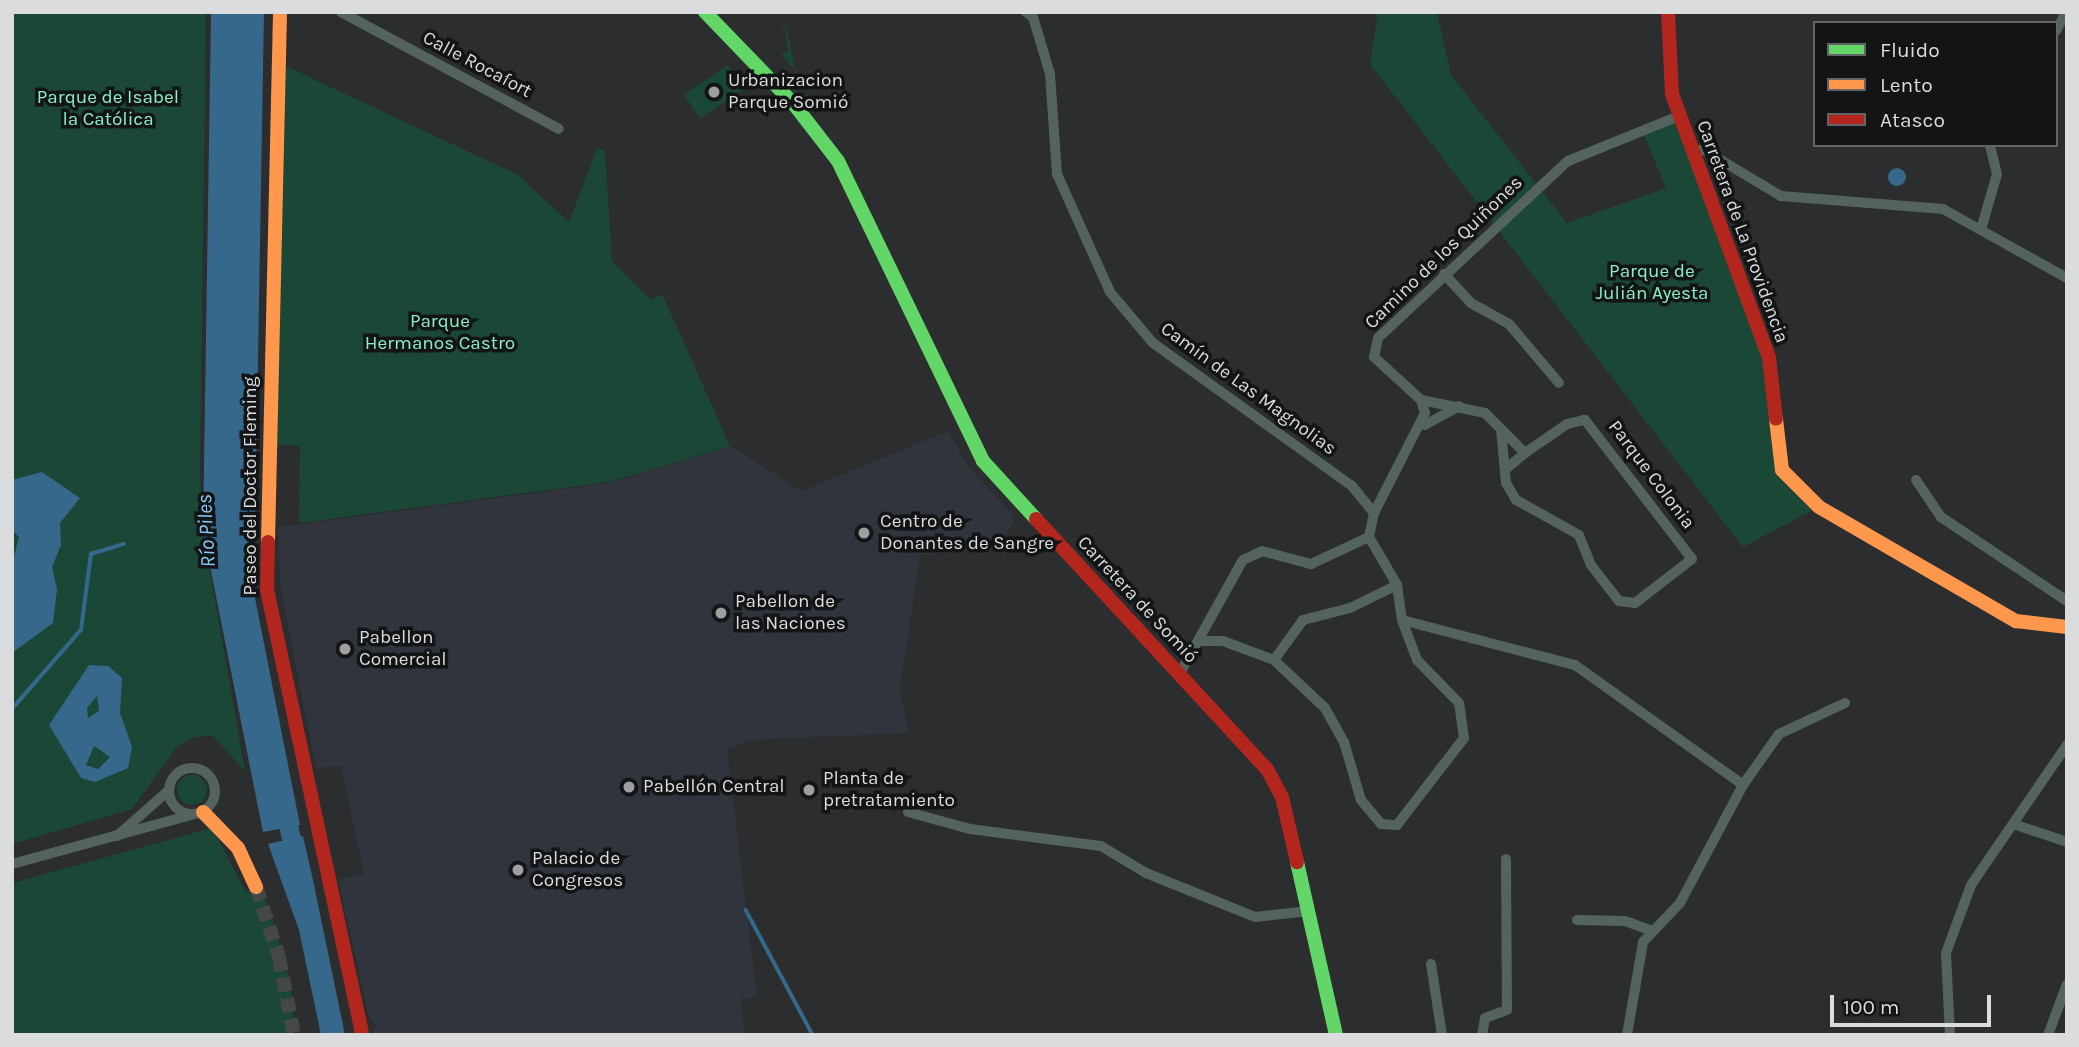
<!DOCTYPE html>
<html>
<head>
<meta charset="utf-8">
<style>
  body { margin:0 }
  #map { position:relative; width:2079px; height:1047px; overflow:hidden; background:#2b2d2f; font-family:Karla,sans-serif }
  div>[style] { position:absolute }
  .built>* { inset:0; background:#30343c }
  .green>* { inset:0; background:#1b4736; transform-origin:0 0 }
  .round { border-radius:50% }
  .water>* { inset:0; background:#35688b }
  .stream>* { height:3.5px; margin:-1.75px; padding:0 1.75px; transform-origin:1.75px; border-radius:1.75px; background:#35688b }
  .river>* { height:19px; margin:-9.5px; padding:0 9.5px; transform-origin:9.5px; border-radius:9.5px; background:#35688b }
  .secondary-tunnel>* { height:14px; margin-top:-7px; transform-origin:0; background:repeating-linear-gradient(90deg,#454749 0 14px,transparent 0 21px) }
  .street>* { height:10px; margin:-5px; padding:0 5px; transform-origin:5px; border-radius:5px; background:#55635e }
  .street>.ring { margin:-5px; padding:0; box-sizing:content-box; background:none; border:10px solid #55635e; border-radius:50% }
  .fast>* { height:14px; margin:-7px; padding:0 7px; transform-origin:7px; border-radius:7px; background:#63d668 }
  .slow>* { height:14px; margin:-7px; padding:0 7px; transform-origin:7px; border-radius:7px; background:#ff974d }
  .jam>* { height:14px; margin:-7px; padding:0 7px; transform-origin:7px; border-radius:7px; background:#b3261e }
  .dots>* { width:19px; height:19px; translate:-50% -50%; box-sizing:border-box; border:4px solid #131416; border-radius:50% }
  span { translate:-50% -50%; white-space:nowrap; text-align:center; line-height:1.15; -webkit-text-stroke:7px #131416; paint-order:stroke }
  .street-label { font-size:19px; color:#dadcde }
  .poi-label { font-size:19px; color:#dadcde }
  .left { translate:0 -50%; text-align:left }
  .park-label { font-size:19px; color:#8aefc2 }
  .water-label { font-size:21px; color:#8acaf7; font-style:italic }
  .frame { position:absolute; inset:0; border:14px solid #dadcde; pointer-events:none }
  .legend { position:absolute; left:1813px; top:21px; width:245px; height:126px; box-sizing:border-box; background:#131416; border:2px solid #636466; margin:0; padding:9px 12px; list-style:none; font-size:21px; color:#dadcde }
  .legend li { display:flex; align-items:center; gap:14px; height:35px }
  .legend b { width:35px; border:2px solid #636466 }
  .scale { position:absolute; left:1830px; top:995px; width:161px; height:32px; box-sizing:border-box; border:4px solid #dadcde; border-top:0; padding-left:9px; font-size:21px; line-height:24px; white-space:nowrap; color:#dadcde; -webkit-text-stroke:5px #131416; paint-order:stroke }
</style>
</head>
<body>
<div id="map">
  <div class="built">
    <i style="clip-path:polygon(948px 431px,970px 469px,1015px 517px,1000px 547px,920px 555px,900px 688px,908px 733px,752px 740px,727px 749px,757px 997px,741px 1000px,745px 1035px,373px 1035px,376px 1026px,369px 1018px,338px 879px,364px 874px,341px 766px,316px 768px,281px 590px,278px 527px,609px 483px,730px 446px,802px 491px)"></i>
  </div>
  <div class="green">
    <i style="clip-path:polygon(12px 12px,206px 12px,200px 471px,203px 531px,245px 771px,212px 735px,194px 737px,176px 748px,132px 809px,12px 844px)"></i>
    <i style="clip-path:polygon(1378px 12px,1437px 12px,1451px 75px,1567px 223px,1666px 188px,1641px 128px,1679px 116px,1769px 358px,1776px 452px,1819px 507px,1743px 547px,1370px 64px)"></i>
    <i style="clip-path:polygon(786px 25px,797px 79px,796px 94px,789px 86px,795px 70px,781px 54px,788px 52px,785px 26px,779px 26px)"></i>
    <i style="clip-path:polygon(277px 62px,518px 175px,569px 222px,597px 148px,605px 151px,612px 261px,651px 300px,662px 294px,730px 446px,609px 482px,299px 523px,300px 446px,268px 444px)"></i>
    <i style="left:728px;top:65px;width:29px;height:53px;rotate:56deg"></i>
    <i style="clip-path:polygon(801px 93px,819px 98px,822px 106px,813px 113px)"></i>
    <i class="round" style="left:177px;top:775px;width:30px;height:30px"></i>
    <i style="clip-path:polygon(212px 828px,246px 892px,258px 887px,269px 908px,291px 985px,295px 1035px,12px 1035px,12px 883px)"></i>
  </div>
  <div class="water">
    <i style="clip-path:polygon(211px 12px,264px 12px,254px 593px,300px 825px,263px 832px,203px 531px)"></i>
    <i class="round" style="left:1888px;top:168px;width:18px;height:18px"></i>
    <i style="clip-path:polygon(42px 472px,80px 498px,60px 523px,61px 545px,52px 567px,57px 589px,53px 623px,12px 653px,12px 564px,19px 537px,12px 530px,12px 480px)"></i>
    <i style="clip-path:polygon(evenodd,89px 665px,108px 666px,122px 678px,120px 713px,132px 747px,128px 768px,95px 782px,81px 778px,49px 725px,89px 665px,97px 696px,99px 711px,88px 718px,87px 708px,97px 696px,89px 665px,94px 746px,110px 757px,98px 769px,86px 765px,94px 746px)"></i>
    <i style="clip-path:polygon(303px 836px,313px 880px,345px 1035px,321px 1035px,299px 930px,268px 844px)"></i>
  </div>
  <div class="stream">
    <i style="left:12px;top:709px;width:105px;rotate:-48.9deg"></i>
    <i style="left:81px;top:630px;width:77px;rotate:-82.5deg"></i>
    <i style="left:91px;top:554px;width:34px;rotate:-17deg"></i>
    <i style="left:746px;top:910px;width:142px;rotate:61.8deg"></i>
  </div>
  <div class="river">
    <i style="left:283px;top:804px;width:61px;rotate:76.7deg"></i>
  </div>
  <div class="secondary-tunnel">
    <i style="left:256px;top:887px;width:74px;rotate:71.8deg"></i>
    <i style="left:279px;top:957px;width:79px;rotate:79.1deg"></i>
  </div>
  <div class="street">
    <i style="left:341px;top:12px;width:247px;rotate:28.2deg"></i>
    <i style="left:1026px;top:12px;width:9px;rotate:36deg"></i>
    <i style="left:1033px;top:17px;width:59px;rotate:73.4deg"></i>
    <i style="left:1050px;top:74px;width:100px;rotate:86deg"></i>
    <i style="left:1057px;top:174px;width:129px;rotate:65.8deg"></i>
    <i style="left:1110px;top:292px;width:67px;rotate:49.9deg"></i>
    <i style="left:1153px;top:343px;width:245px;rotate:35.7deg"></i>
    <i style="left:1352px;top:486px;width:35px;rotate:51deg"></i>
    <i style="left:1374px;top:513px;width:25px;rotate:102deg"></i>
    <i style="left:1369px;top:537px;width:56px;rotate:59.7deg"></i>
    <i style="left:1397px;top:585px;width:35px;rotate:82deg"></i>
    <i style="left:1402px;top:620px;width:179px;rotate:14.6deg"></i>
    <i style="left:1575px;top:665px;width:206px;rotate:35.5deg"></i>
    <i style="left:2056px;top:31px;width:21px;rotate:-62deg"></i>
    <i style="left:1691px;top:150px;width:13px"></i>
    <i style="left:1704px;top:150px;width:90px;rotate:30.9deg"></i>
    <i style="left:1781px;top:196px;width:163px;rotate:4.6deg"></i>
    <i style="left:1943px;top:209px;width:142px;rotate:29.1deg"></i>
    <i style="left:1982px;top:226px;width:54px;rotate:-73.9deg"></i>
    <i style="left:1997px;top:174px;width:30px;rotate:-104deg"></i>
    <i style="left:1444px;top:274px;width:40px;rotate:47deg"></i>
    <i style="left:1471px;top:303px;width:43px;rotate:28.9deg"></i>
    <i style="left:1509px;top:324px;width:77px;rotate:49.7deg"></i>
    <i style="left:1421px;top:400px;width:65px;rotate:11.5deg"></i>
    <i style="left:1485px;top:413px;width:57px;rotate:45deg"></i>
    <i style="left:1525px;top:453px;width:51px;rotate:-34.6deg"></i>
    <i style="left:1567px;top:424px;width:18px;rotate:-13deg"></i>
    <i style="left:1585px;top:420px;width:175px;rotate:52.4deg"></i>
    <i style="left:1692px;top:559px;width:72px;rotate:142.3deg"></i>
    <i style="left:1635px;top:603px;width:16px;rotate:-173deg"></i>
    <i style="left:1619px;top:601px;width:46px;rotate:-127.9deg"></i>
    <i style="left:1591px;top:565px;width:32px;rotate:-112deg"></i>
    <i style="left:1579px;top:535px;width:72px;rotate:-150.9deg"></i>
    <i style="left:1516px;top:500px;width:20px;rotate:-120deg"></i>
    <i style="left:1506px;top:483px;width:54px;rotate:-95.3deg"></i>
    <i style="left:1425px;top:425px;width:39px;rotate:-29deg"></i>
    <i style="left:1506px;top:469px;width:25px;rotate:-40deg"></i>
    <i style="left:1916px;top:480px;width:45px;rotate:56deg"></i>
    <i style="left:1941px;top:517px;width:151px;rotate:33.7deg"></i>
    <i style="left:1374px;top:513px;width:112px;rotate:-63deg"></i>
    <i style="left:1425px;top:413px;width:14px;rotate:-107deg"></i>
    <i style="left:1421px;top:400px;width:64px;rotate:-137.5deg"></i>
    <i style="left:1374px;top:357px;width:19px;rotate:-78deg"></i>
    <i style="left:1378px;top:338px;width:260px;rotate:-43deg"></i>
    <i style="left:1568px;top:161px;width:120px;rotate:-22.1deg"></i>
    <i style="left:1397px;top:585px;width:52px;rotate:153.9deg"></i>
    <i style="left:1350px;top:608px;width:49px;rotate:165.7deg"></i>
    <i style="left:1303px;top:620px;width:49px;rotate:125.9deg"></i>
    <i style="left:1274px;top:660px;width:70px;rotate:43.3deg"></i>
    <i style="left:1325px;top:708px;width:39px;rotate:61deg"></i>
    <i style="left:1344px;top:742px;width:60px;rotate:73.7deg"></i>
    <i style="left:1361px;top:800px;width:31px;rotate:50deg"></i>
    <i style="left:1381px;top:824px;width:16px;rotate:4deg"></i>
    <i style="left:1397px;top:825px;width:110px;rotate:-52.4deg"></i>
    <i style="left:1464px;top:738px;width:35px;rotate:-98deg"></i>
    <i style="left:1459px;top:703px;width:60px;rotate:-134.3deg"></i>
    <i style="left:1417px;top:660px;width:43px;rotate:-110.6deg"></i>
    <i style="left:1198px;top:641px;width:25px"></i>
    <i style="left:1223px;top:641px;width:54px;rotate:20.4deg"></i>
    <i style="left:1180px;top:673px;width:129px;rotate:-60.9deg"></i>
    <i style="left:1243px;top:560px;width:21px;rotate:-25deg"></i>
    <i style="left:1262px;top:551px;width:51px;rotate:14.9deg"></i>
    <i style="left:1311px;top:564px;width:64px;rotate:-25deg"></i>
    <i class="ring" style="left:169px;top:768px;width:36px;height:36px"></i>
    <i style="left:908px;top:812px;width:64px;rotate:15.3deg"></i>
    <i style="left:970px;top:829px;width:132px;rotate:7.4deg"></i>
    <i style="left:1101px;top:846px;width:52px;rotate:31deg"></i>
    <i style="left:1146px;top:873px;width:118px;rotate:22deg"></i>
    <i style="left:1255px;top:917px;width:54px;rotate:-6.3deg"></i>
    <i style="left:2013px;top:824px;width:57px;rotate:18.4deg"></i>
    <i style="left:117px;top:836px;width:68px;rotate:-41.4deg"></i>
    <i style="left:12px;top:864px;width:186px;rotate:-15.3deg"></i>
    <i style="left:1577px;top:920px;width:48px;rotate:1.2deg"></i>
    <i style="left:1625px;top:921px;width:27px;rotate:20deg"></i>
    <i style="left:1431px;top:964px;width:72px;rotate:81.2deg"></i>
    <i style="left:1482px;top:1035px;width:17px;rotate:-80deg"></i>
    <i style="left:1485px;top:1018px;width:23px;rotate:-20deg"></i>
    <i style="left:1507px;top:1010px;width:151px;rotate:-90.4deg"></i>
    <i style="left:1627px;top:1035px;width:94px;rotate:-80.2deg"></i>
    <i style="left:1643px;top:942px;width:54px;rotate:-46.5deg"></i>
    <i style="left:1680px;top:903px;width:134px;rotate:-61.9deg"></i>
    <i style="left:1743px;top:785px;width:62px;rotate:-54.8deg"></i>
    <i style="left:1779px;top:734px;width:73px;rotate:-25.2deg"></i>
    <i style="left:1950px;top:1035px;width:82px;rotate:-92.8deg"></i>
    <i style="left:1946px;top:953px;width:72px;rotate:-69.8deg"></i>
    <i style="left:1971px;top:885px;width:170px;rotate:-55.6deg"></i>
    <i style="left:2048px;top:1035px;width:54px;rotate:-69.6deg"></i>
  </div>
  <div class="fast">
    <i style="left:705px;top:12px;width:127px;rotate:46deg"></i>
    <i style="left:793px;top:103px;width:73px;rotate:52.2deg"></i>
    <i style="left:838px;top:161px;width:333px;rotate:64.2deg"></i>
    <i style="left:983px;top:461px;width:79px;rotate:47.6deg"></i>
    <i style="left:1297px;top:862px;width:177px;rotate:77.3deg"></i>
  </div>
  <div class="slow">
    <i style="left:1776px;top:419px;width:51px;rotate:83.3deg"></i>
    <i style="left:1782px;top:470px;width:52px;rotate:45deg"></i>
    <i style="left:1819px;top:507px;width:228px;rotate:30.1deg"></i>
    <i style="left:2016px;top:621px;width:51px;rotate:6.7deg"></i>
    <i style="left:268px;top:542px;width:530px;rotate:-88.7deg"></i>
    <i style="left:203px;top:812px;width:50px;rotate:45.8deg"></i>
    <i style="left:238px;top:848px;width:43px;rotate:65.2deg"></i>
  </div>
  <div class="jam">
    <i style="left:1668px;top:12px;width:82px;rotate:87.2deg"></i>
    <i style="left:1672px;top:94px;width:281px;rotate:69.8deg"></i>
    <i style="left:1769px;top:358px;width:61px;rotate:83.5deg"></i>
    <i style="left:1036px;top:519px;width:340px;rotate:47.3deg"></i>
    <i style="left:1267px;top:769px;width:32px;rotate:62deg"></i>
    <i style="left:1282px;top:797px;width:67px;rotate:77deg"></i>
    <i style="left:268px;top:542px;width:48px;rotate:91.2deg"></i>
    <i style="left:267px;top:590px;width:455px;rotate:77.9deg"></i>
  </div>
  <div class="dots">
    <i style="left:714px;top:92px;background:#9d9fa1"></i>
    <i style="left:864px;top:533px;background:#9d9fa1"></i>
    <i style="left:721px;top:613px;background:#9d9fa1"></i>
    <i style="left:345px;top:649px;background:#9d9fa1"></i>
    <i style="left:629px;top:787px;background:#9d9fa1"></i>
    <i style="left:809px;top:790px;background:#9d9fa1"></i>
    <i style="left:518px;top:870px;background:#9d9fa1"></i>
  </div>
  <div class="street-label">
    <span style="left:477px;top:65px;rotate:28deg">Calle Rocafort</span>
    <span style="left:1742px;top:232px;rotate:70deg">Carretera de La Providencia</span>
    <span style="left:1444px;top:253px;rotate:-44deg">Camino de los Quiñones</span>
    <span style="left:1248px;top:389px;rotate:36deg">Camín de Las Magnolias</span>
    <span style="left:1651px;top:475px;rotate:53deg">Parque Colonia</span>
    <span style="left:251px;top:486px;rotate:-90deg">Paseo del Doctor Fleming</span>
    <span style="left:1137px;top:600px;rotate:47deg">Carretera de Somió</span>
  </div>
  <div class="poi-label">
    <span class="left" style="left:728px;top:92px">Urbanizacion<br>Parque Somió</span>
    <span class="left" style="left:880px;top:533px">Centro de<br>Donantes de Sangre</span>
    <span class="left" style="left:735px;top:613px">Pabellon de<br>las Naciones</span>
    <span class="left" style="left:359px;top:649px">Pabellon<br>Comercial</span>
    <span class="left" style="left:823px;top:790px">Planta de<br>pretratamiento</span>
    <span class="left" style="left:643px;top:787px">Pabellón Central</span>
    <span class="left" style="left:532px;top:870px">Palacio de<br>Congresos</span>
  </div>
  <div class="park-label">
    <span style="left:108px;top:109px">Parque de Isabel<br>la Católica</span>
    <span style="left:1652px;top:283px">Parque de<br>Julián Ayesta</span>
    <span style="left:440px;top:333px">Parque<br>Hermanos Castro</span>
  </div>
  <div class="water-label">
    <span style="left:206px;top:531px;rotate:-93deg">Río Piles</span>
  </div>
  <div class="frame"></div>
  <ul class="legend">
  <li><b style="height:9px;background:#63d668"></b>Fluido</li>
  <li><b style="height:9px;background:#ff974d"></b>Lento</li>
  <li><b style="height:9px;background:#b3261e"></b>Atasco</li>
  </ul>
  <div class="scale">100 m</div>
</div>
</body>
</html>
